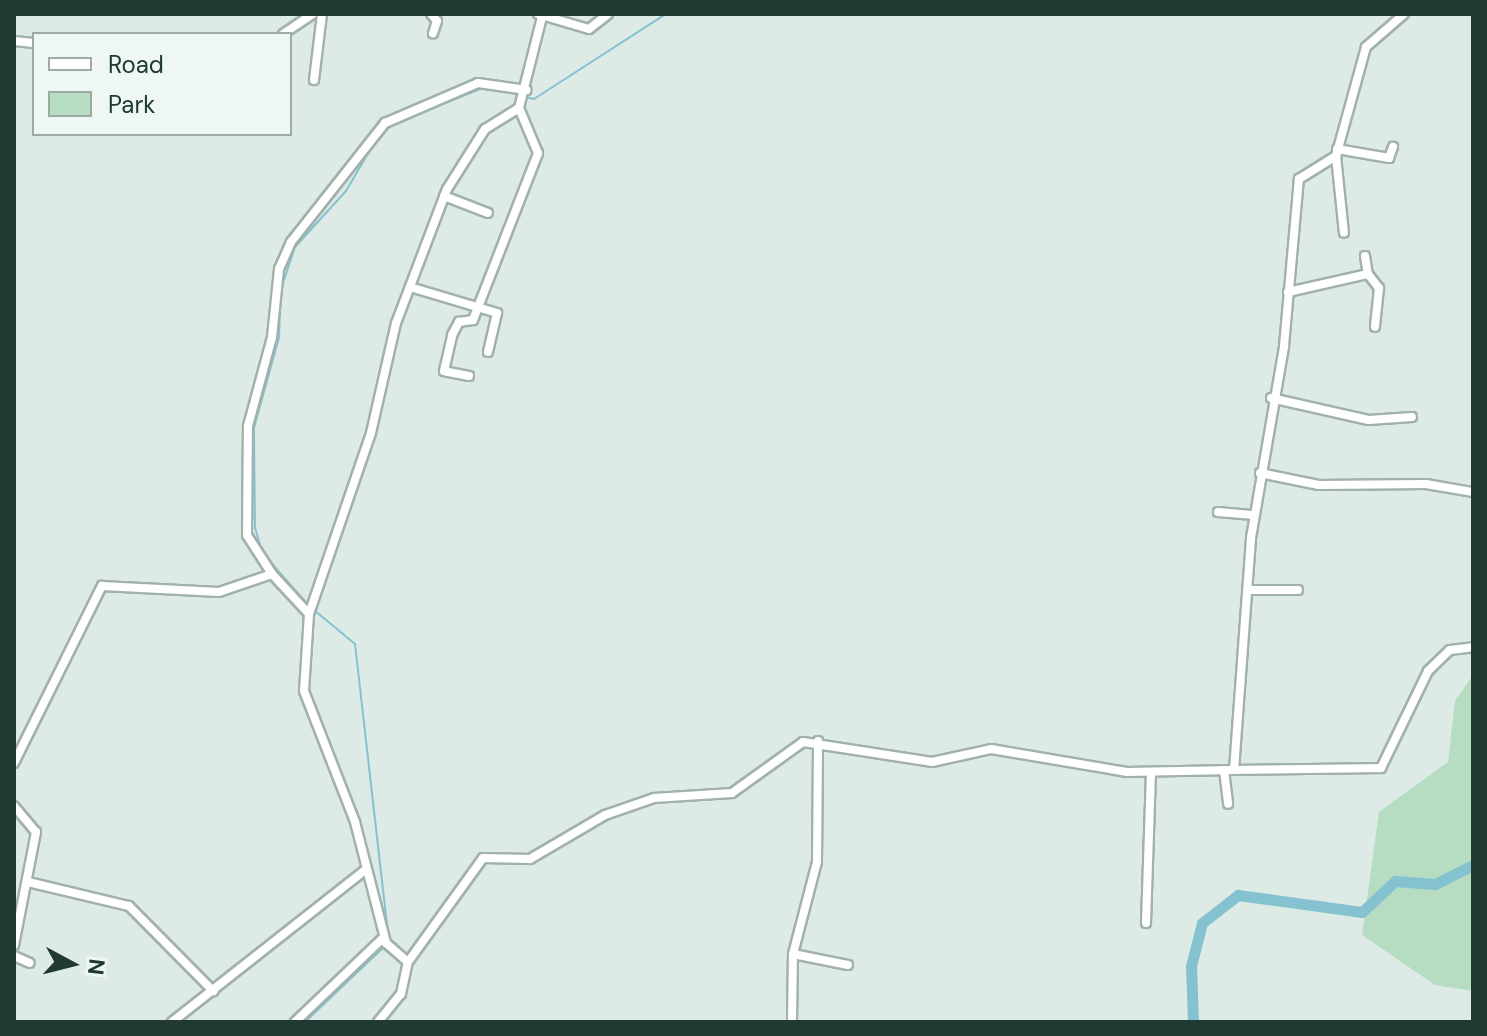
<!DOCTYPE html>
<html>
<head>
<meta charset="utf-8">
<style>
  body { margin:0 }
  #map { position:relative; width:1487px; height:1036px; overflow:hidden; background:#deeae5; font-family:"DM Sans",sans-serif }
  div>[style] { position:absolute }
  .green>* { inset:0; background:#b6dcc2 }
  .stream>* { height:2px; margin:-1px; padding:0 1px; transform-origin:1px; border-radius:1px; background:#85c2d0 }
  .river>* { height:11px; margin:-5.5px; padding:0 5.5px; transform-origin:5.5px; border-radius:5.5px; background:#85c2d0 }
  .roads { filter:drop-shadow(2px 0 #a1b1ac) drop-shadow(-2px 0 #a1b1ac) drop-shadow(0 2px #a1b1ac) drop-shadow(0 -2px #a1b1ac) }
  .minor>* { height:8px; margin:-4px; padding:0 4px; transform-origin:4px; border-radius:4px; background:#fff }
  span { translate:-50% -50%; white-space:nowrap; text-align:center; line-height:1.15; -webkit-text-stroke:6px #eef7f3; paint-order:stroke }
  .frame { position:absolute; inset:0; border:16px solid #203933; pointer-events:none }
  .legend { position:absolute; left:32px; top:32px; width:260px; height:104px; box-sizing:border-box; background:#eef7f3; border:2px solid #9caba6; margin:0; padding:10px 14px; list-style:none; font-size:24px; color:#203933 }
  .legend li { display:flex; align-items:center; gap:16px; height:40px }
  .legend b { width:40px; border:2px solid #9caba6 }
  .north { position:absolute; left:32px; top:924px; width:80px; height:80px; -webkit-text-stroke:6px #eef7f3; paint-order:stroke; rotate:97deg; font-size:22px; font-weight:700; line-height:32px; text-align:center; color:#203933 }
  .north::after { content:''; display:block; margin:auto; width:28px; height:36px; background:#203933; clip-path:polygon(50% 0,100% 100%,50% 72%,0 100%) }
</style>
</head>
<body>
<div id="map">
  <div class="green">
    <i style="clip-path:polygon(1473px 675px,1473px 991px,1435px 985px,1362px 935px,1379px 812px,1448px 762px,1455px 701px)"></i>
  </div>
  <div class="stream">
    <i style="left:524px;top:97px;width:10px;rotate:11deg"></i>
    <i style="left:534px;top:99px;width:157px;rotate:-32.8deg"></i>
    <i style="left:412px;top:116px;width:76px;rotate:-21.5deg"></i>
    <i style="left:281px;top:289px;width:44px;rotate:-71.6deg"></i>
    <i style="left:295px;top:247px;width:76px;rotate:-47.7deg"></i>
    <i style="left:346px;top:191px;width:53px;rotate:-59.6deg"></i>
    <i style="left:262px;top:552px;width:25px;rotate:-106deg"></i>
    <i style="left:255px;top:528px;width:100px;rotate:-90.6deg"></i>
    <i style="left:254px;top:428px;width:94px;rotate:-74.6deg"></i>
    <i style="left:279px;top:337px;width:38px;rotate:-88deg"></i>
    <i style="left:266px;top:557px;width:65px;rotate:48.7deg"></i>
    <i style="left:314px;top:610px;width:53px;rotate:39.7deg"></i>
    <i style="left:355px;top:644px;width:299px;rotate:83.5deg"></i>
    <i style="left:305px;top:1022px;width:110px;rotate:-43.5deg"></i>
  </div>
  <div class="river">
    <i style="left:1193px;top:1022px;width:56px;rotate:-92deg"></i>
    <i style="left:1191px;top:966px;width:44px;rotate:-75.7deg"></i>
    <i style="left:1202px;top:923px;width:46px;rotate:-37.9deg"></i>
    <i style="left:1238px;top:895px;width:125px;rotate:7.8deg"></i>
    <i style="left:1362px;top:912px;width:45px;rotate:-43.2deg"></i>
    <i style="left:1395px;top:881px;width:40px;rotate:4.3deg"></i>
    <i style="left:1435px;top:884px;width:42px;rotate:-26.6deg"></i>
  </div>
  <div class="roads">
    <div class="minor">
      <i style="left:431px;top:14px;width:9px;rotate:49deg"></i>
      <i style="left:437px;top:21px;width:13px;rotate:108deg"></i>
      <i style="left:538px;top:14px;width:53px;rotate:16.4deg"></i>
      <i style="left:589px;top:29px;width:24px;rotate:-38deg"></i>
      <i style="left:542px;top:17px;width:94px;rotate:104.2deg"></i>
      <i style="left:519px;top:108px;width:40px;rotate:148deg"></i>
      <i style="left:485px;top:129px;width:71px;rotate:122.3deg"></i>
      <i style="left:447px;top:189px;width:143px;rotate:110.8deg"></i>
      <i style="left:396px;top:323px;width:113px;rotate:102.8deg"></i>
      <i style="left:371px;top:433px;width:191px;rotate:108.9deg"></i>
      <i style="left:309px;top:614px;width:77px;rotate:93.7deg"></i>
      <i style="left:304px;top:691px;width:141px;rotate:68.7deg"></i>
      <i style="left:355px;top:822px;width:125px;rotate:75.6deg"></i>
      <i style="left:386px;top:943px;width:29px;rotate:41deg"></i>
      <i style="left:408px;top:962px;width:128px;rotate:-54.2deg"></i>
      <i style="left:483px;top:858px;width:47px;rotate:1.2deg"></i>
      <i style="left:530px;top:859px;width:87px;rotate:-30.4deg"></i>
      <i style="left:605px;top:815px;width:52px;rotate:-19.1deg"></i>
      <i style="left:654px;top:798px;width:78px;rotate:-3.7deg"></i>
      <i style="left:732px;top:793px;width:87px;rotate:-35.7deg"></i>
      <i style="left:803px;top:742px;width:131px;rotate:8.8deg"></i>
      <i style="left:932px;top:762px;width:60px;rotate:-12.4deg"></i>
      <i style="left:991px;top:749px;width:138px;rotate:9.6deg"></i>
      <i style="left:1127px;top:772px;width:107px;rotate:-1.1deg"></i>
      <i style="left:1234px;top:770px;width:233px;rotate:-85.8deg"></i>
      <i style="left:1251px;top:538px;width:195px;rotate:-80.2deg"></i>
      <i style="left:1284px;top:346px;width:168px;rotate:-84.9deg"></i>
      <i style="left:1299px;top:179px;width:44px;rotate:-31.9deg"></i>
      <i style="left:1336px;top:156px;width:113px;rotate:-74.6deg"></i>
      <i style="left:1366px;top:47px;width:50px;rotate:-41deg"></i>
      <i style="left:283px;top:34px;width:36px;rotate:-34deg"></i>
      <i style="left:14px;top:41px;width:20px;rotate:6deg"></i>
      <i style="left:314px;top:80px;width:66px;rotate:-83.1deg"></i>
      <i style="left:1337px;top:149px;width:53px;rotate:9.8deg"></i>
      <i style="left:1389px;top:158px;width:12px;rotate:-70deg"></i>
      <i style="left:1336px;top:156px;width:77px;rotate:84.1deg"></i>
      <i style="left:444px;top:196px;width:47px;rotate:21.1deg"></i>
      <i style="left:1365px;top:256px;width:18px;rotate:81deg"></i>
      <i style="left:410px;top:287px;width:91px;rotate:16.6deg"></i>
      <i style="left:497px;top:313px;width:40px;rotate:103deg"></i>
      <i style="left:1288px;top:292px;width:82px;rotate:-12.7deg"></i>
      <i style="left:1368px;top:274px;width:18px;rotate:52deg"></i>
      <i style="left:1379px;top:288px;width:39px;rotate:96deg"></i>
      <i style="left:469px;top:376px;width:25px;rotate:-169deg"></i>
      <i style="left:444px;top:371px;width:37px;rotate:-77deg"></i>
      <i style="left:452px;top:335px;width:15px;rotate:-62deg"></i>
      <i style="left:459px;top:322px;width:14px;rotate:-8deg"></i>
      <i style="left:473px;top:320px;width:179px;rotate:-68.7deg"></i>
      <i style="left:538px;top:153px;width:49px;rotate:-112.9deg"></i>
      <i style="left:1271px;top:398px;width:100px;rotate:12.7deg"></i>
      <i style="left:1369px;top:420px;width:43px;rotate:-4deg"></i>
      <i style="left:1260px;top:473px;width:60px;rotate:11.5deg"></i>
      <i style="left:1319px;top:485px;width:107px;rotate:-0.5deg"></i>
      <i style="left:1426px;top:484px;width:48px;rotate:9.7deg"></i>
      <i style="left:1218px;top:512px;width:36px;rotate:5deg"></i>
      <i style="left:272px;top:574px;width:46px;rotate:-122.7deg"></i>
      <i style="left:247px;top:535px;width:109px;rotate:-89.5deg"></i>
      <i style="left:248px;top:426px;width:92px;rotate:-74.9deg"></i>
      <i style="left:272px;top:337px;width:68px;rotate:-84.1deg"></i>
      <i style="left:279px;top:269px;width:30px;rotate:-66deg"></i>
      <i style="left:291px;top:242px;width:152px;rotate:-51.7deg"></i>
      <i style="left:385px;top:123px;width:101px;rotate:-23.3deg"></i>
      <i style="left:478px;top:83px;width:49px;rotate:8.3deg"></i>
      <i style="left:1248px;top:590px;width:50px"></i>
      <i style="left:14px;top:763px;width:198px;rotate:-63.6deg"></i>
      <i style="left:102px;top:586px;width:117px;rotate:2.9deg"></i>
      <i style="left:219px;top:592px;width:56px;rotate:-18.8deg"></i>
      <i style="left:272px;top:574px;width:54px;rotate:47.2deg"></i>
      <i style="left:1224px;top:770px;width:34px;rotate:83deg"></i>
      <i style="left:1234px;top:770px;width:147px;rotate:-0.8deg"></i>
      <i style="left:1381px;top:768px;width:108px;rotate:-64.1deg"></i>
      <i style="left:1428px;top:671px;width:30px;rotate:-44deg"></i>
      <i style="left:1450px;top:650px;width:23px;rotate:-7deg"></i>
      <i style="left:14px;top:806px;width:34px;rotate:50deg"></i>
      <i style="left:36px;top:832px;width:115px;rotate:101deg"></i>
      <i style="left:28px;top:882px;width:104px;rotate:13.4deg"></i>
      <i style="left:129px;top:906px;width:120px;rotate:45.3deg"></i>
      <i style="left:1146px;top:923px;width:150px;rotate:-88.1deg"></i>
      <i style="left:793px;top:954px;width:56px;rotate:11.3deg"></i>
      <i style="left:14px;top:956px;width:17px;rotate:24deg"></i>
      <i style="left:172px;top:1022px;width:246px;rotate:-38.2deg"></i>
      <i style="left:295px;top:1022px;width:123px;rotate:-43.7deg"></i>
      <i style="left:378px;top:1022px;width:36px;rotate:-51deg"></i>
      <i style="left:401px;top:994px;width:33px;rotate:-78deg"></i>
      <i style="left:792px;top:1022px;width:68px;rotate:-89.2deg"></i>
      <i style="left:793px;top:954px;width:95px;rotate:-75.4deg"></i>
      <i style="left:817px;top:862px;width:121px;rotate:-89.5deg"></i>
    </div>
  </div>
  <div class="frame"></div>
  <ul class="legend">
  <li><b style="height:10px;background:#fff"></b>Road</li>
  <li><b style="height:22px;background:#b6dcc2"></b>Park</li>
  </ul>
  <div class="north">N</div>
</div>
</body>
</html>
